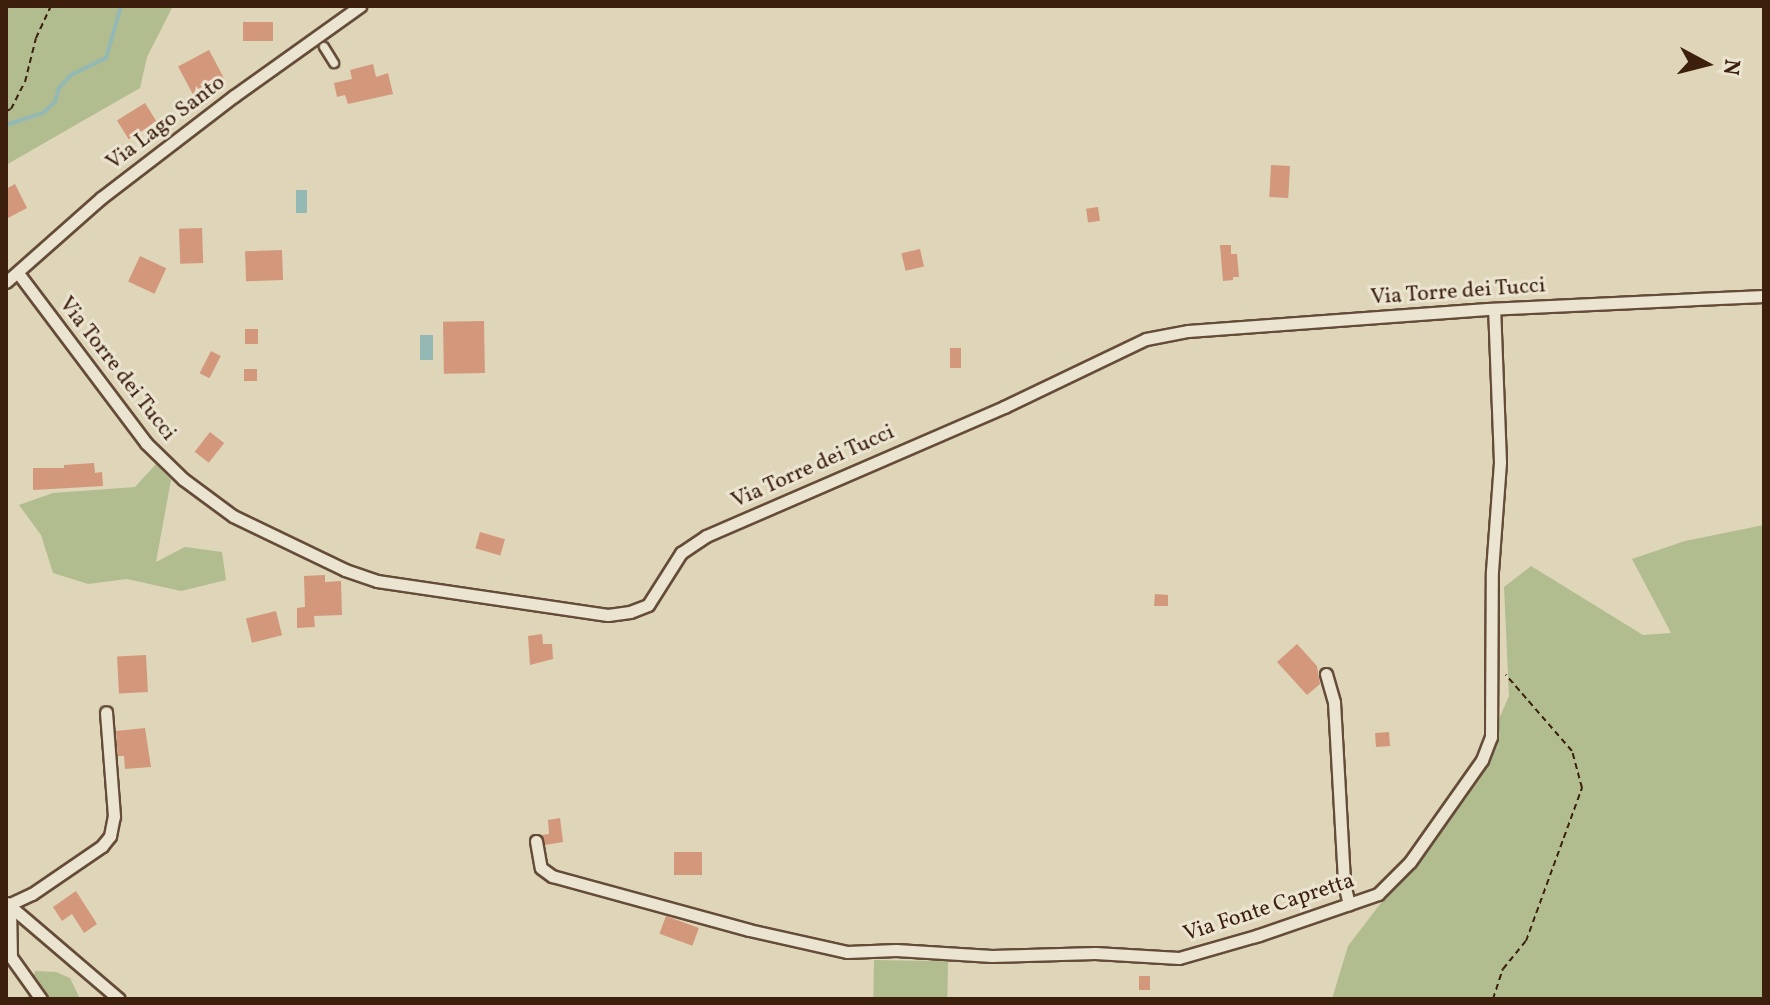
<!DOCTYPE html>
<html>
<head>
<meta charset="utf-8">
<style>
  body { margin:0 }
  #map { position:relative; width:1770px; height:1005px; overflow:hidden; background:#dfd5b8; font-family:Vollkorn,serif }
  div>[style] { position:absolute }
  .green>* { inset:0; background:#b1bd8f; transform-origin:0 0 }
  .water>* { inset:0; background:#94b8b4; transform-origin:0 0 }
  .stream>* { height:4px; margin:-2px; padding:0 2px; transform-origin:2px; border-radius:2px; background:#94b8b4 }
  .building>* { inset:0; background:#d3977b; transform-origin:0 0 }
  .path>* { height:2px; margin-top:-1px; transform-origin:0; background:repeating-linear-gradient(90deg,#3c1f0d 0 6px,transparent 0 10px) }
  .roads { filter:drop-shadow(2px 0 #654c38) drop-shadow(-2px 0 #654c38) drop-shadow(0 2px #654c38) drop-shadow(0 -2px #654c38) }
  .pedestrian>* { height:8px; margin:-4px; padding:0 4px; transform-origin:4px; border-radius:4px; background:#eae4d1 }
  .minor>* { height:11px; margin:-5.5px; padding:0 5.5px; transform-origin:5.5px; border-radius:5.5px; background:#eae4d1 }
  span { translate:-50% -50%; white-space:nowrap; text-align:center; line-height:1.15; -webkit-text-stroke:6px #eae4d1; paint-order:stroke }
  .street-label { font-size:22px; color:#3c1f0d }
  .frame { position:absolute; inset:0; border:8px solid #3c1f0d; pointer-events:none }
  .north { position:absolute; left:1666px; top:24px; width:80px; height:80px; -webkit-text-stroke:6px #eae4d1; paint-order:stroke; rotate:97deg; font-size:22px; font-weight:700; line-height:32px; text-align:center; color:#3c1f0d }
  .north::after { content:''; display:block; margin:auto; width:28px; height:36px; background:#3c1f0d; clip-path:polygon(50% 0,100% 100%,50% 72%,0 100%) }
</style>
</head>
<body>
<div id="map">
  <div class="green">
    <i style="clip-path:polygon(6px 6px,173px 6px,147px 57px,140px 88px,6px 165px)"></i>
    <i style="clip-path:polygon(156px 464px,171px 480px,156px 562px,185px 547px,222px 552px,226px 580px,181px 591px,127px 579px,88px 584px,53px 573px,41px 535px,19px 505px,53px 493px,135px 487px)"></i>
    <i style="clip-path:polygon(1764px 525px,1764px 999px,1332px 999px,1348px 946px,1469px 788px,1509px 696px,1504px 587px,1531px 566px,1643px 635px,1671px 633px,1632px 559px,1685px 541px)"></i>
    <i style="left:874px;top:960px;width:74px;height:39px;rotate:1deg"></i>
    <i style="clip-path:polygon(35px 971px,56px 972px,70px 978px,80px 999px,27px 999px)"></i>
  </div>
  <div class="water">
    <i style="left:296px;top:190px;width:11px;height:23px"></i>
    <i style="left:420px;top:335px;width:13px;height:25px"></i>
  </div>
  <div class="stream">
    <i style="left:6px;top:125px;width:39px;rotate:-18deg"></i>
    <i style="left:43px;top:113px;width:16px;rotate:-43deg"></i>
    <i style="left:55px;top:102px;width:15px;rotate:-74deg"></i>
    <i style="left:59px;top:88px;width:18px;rotate:-47deg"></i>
    <i style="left:71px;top:75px;width:39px;rotate:-26deg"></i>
    <i style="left:106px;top:58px;width:54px;rotate:-73.9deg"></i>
  </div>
  <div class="building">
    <i style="left:273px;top:22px;width:19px;height:30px;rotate:90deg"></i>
    <i style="left:209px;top:50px;width:32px;height:35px;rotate:62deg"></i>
    <i style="clip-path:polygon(373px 64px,376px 77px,388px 73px,393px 94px,348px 104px,345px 95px,337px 97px,334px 83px,352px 79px,350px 70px)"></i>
    <i style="left:145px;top:103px;width:22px;height:33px;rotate:58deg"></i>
    <i style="left:1271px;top:165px;width:19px;height:32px;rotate:3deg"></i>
    <i style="clip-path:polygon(15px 184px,27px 208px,6px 219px,6px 189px)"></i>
    <i style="left:1098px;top:207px;width:14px;height:12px;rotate:82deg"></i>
    <i style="left:202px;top:228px;width:35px;height:23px;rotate:88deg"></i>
    <i style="clip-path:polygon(1220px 245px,1231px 245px,1231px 254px,1237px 254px,1239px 277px,1233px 277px,1233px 280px,1223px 281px)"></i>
    <i style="left:920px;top:249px;width:18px;height:19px;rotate:77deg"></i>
    <i style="left:282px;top:250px;width:30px;height:37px;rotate:88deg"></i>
    <i style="left:140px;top:256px;width:29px;height:28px;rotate:25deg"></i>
    <i style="left:484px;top:321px;width:52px;height:41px;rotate:89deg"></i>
    <i style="left:245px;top:329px;width:13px;height:15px"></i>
    <i style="left:950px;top:348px;width:11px;height:20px"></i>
    <i style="left:211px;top:351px;width:11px;height:25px;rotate:27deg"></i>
    <i style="left:244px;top:369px;width:13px;height:12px"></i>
    <i style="left:210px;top:432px;width:18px;height:25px;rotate:38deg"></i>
    <i style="clip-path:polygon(94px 463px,95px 473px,102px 472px,103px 486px,33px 490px,33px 468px,64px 468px,64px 465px)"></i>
    <i style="left:480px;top:532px;width:26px;height:17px;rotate:16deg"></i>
    <i style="clip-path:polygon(325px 575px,325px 582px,341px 581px,342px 615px,314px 616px,315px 627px,297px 628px,297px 608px,305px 607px,304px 576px)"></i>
    <i style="clip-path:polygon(1155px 594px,1168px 595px,1168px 606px,1154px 606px)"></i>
    <i style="left:276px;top:611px;width:25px;height:31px;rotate:76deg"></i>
    <i style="clip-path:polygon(542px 634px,543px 644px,552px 644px,553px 659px,530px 665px,528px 636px)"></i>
    <i style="clip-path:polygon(1297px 644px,1317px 666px,1320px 684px,1307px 695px,1277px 662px)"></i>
    <i style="left:146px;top:655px;width:37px;height:29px;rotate:87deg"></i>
    <i style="clip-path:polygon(145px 728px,151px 767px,125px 769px,124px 756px,118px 756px,116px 731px)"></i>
    <i style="left:1389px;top:732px;width:14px;height:14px;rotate:86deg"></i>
    <i style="clip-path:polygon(560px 818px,563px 842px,545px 845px,542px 835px,549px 834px,548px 820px)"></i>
    <i style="left:674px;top:852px;width:28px;height:23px"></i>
    <i style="clip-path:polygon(76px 891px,97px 924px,84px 933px,72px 914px,62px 921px,53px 907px)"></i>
    <i style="left:666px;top:916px;width:35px;height:19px;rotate:20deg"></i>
    <i style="left:1139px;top:976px;width:11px;height:14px"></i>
  </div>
  <div class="path">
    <i style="left:6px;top:111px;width:5px;rotate:-22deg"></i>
    <i style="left:11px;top:109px;width:30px;rotate:-63deg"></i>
    <i style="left:25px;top:82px;width:45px;rotate:-76deg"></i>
    <i style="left:36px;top:38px;width:35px;rotate:-65deg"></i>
    <i style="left:1493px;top:999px;width:32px;rotate:-72deg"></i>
    <i style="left:1503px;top:969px;width:36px;rotate:-51deg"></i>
    <i style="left:1526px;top:941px;width:163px;rotate:-69.9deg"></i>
    <i style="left:1582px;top:788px;width:38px;rotate:-105deg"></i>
    <i style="left:1572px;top:751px;width:101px;rotate:-131deg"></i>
  </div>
  <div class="roads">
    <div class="pedestrian">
      <i style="left:324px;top:47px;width:19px;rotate:58deg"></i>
    </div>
    <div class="minor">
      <i style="left:18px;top:273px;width:213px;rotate:53deg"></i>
      <i style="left:146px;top:443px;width:52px;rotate:44.2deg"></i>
      <i style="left:183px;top:479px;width:62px;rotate:36.5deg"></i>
      <i style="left:233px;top:516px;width:124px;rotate:25.7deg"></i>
      <i style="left:345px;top:570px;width:34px;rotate:19deg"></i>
      <i style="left:377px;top:581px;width:233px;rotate:8.4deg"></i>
      <i style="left:608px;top:615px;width:22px;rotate:-8deg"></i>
      <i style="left:630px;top:612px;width:19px;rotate:-21deg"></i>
      <i style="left:648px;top:605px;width:62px;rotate:-57.6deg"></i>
      <i style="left:681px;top:553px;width:30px;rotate:-34deg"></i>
      <i style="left:706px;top:536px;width:325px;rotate:-23.4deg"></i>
      <i style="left:1004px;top:407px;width:157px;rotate:-25.6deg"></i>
      <i style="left:1146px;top:339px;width:43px;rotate:-10.8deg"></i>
      <i style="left:1188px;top:331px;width:300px;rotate:-4.2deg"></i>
      <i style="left:1487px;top:309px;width:277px;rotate:-2.7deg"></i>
      <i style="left:6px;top:282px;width:127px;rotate:-41.5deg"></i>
      <i style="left:101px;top:198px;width:168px;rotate:-37.5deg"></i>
      <i style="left:234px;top:96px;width:155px;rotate:-35.5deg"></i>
      <i style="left:1326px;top:674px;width:29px;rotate:74deg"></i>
      <i style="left:1334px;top:702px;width:181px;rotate:86.8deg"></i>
      <i style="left:1344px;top:883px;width:22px;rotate:77deg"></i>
      <i style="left:536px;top:841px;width:27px;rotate:80deg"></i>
      <i style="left:541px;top:868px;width:14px;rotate:36deg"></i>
      <i style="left:552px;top:876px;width:204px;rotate:15.3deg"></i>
      <i style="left:749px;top:930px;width:100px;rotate:12.7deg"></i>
      <i style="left:847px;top:952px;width:49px;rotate:-2.3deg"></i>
      <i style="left:896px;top:950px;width:96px;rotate:3.6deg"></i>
      <i style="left:992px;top:956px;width:103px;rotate:-1.7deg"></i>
      <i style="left:1095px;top:953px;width:84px;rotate:3.4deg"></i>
      <i style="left:1179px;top:958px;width:83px;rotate:-16deg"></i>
      <i style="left:1259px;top:935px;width:126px;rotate:-19deg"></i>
      <i style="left:1378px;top:894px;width:45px;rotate:-45deg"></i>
      <i style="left:1410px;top:862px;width:125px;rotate:-54.8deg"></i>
      <i style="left:1482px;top:760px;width:25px;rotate:-69deg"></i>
      <i style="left:1491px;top:737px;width:166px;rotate:-89.7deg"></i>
      <i style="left:1492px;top:571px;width:109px;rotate:-85.8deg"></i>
      <i style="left:1500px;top:462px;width:153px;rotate:-92.2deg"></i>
      <i style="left:7px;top:903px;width:4px;rotate:45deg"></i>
      <i style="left:10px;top:906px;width:51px;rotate:88.9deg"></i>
      <i style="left:11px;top:957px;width:52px;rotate:54.5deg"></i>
      <i style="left:8px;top:905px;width:26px;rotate:-25deg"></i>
      <i style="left:32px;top:894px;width:85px;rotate:-34.4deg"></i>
      <i style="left:102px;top:846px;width:13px;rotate:-51deg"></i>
      <i style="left:110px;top:836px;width:20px;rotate:-79deg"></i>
      <i style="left:114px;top:816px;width:104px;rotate:-94.4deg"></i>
      <i style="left:10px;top:906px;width:143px;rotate:40.5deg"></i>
    </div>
  </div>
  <div class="street-label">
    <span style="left:166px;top:123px;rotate:-37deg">Via Lago Santo</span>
    <span style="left:1458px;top:292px;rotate:-4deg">Via Torre dei Tucci</span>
    <span style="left:117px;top:369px;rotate:52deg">Via Torre dei Tucci</span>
    <span style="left:813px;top:467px;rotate:-24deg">Via Torre dei Tucci</span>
    <span style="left:1269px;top:908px;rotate:-18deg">Via Fonte Capretta</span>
  </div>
  <div class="frame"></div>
  <div class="north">N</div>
</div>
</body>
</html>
